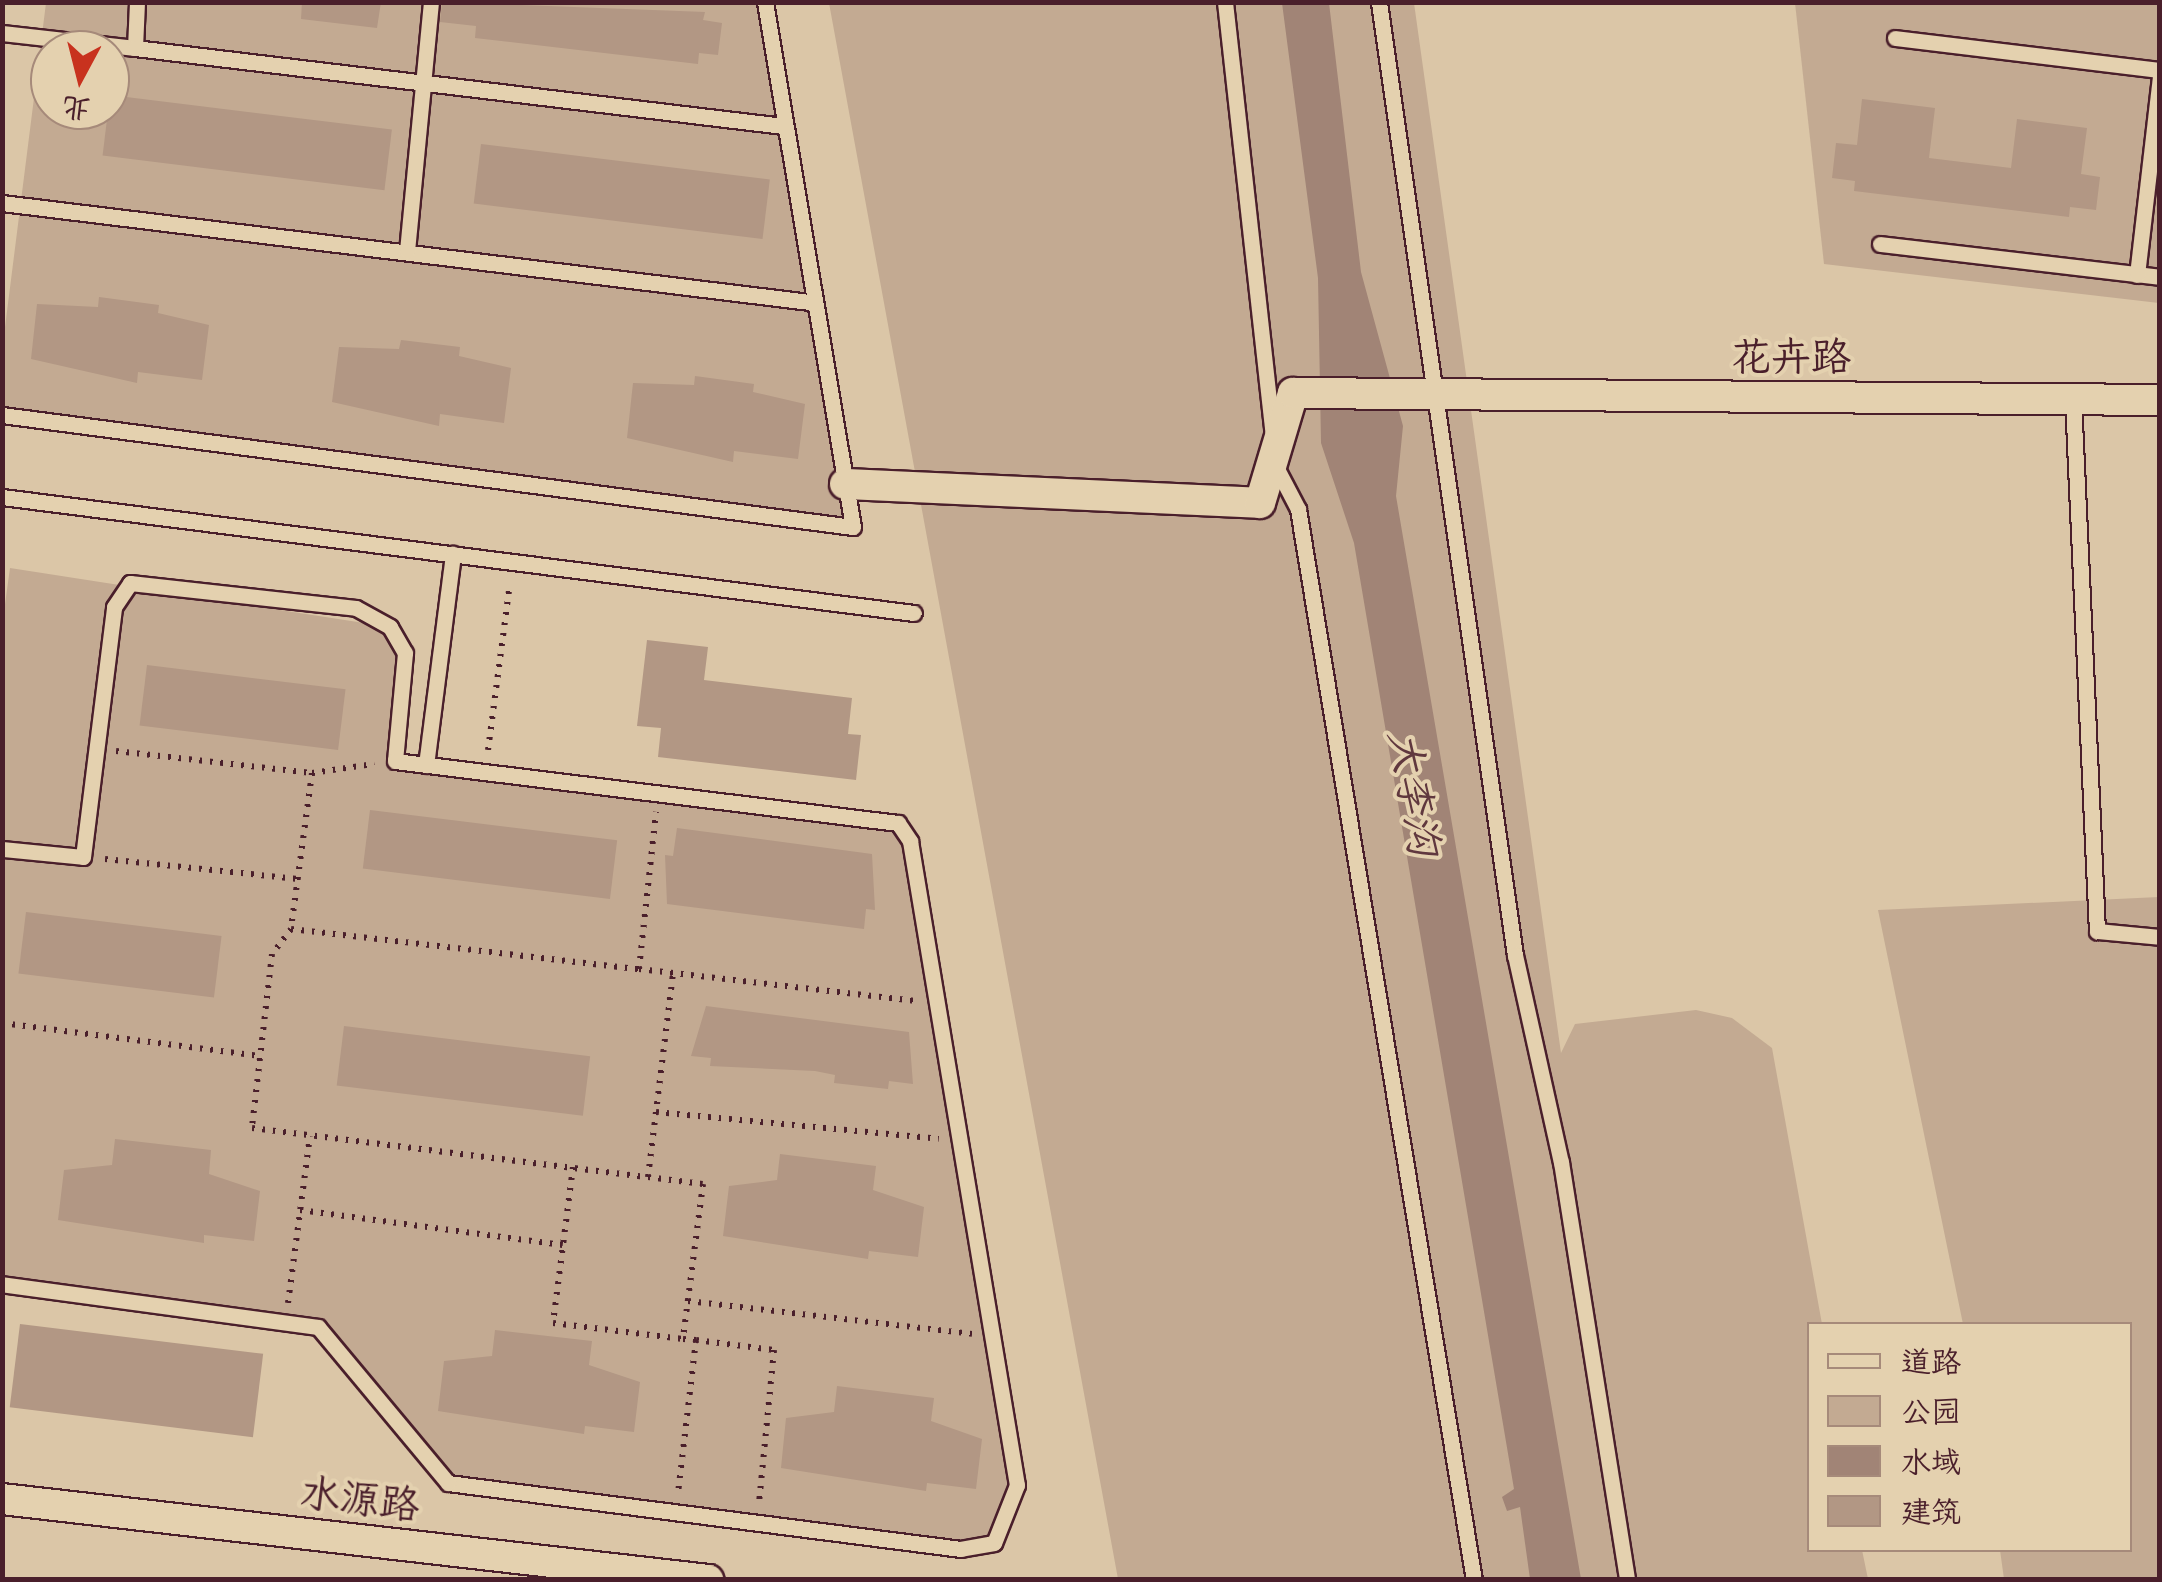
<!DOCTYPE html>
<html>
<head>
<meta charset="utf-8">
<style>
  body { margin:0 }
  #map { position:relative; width:2162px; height:1582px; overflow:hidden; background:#dbc6a7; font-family:Caveat,"LXGW WenKai TC",sans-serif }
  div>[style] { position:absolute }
  .green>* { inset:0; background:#c3aa92 }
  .water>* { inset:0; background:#a18476 }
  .building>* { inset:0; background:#b29784; transform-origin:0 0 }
  .path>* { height:6px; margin-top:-3px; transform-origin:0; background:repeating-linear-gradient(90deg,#4a1f2b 0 2.5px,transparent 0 10.5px) }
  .roads { filter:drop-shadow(2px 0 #4a1f2b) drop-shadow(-2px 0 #4a1f2b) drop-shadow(0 2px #4a1f2b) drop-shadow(0 -2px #4a1f2b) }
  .lane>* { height:15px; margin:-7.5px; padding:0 7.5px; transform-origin:7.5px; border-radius:7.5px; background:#e4d1af }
  .street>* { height:30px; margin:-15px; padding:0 15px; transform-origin:15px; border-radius:15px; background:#e4d1af }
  span { translate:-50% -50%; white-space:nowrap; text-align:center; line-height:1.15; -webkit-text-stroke:8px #e4d1af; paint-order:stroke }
  .street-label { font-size:40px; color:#4a1f2b }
  .water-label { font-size:42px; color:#60383e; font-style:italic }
  .frame { position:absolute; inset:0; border:5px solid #4a1f2b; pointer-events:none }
  .legend { position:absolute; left:1807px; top:1322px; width:325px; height:230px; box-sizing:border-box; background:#e4d1af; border:2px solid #a68a7a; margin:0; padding:12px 18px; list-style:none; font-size:30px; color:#4a1f2b }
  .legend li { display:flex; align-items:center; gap:20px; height:50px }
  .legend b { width:50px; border:2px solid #a68a7a }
  .north { position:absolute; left:30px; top:30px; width:100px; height:100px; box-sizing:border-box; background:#e4d1af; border:2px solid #a68a7a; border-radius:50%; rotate:187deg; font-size:28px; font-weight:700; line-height:40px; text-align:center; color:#4a1f2b }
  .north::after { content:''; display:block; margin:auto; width:35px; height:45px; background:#c8321e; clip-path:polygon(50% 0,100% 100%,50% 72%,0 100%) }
</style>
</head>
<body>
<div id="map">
  <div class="green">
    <i style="clip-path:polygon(evenodd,46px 3px,765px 3px,853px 527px,3px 415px,3px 343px,46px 3px,50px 50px,110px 50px,110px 110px,50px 110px,50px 50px)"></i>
    <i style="clip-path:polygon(829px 3px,1414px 3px,1561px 1053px,1575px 1024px,1696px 1010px,1732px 1018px,1772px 1048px,1822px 1324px,1810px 1324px,1810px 1550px,1862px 1550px,1868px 1579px,1118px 1579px)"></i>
    <i style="clip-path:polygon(1795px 3px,2159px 3px,2159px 303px,1824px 264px)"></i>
    <i style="clip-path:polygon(10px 568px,390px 627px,405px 653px,395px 760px,872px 814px,910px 841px,1017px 1485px,994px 1543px,961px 1549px,448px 1483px,318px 1327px,3px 1284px,2px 626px)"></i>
    <i style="clip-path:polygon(2159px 897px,2159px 1579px,2004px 1579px,2000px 1550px,2130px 1550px,2130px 1324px,1963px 1324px,1878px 910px)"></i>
  </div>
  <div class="water">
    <i style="clip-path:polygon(1282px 3px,1329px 3px,1361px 272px,1403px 426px,1396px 496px,1581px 1579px,1530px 1579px,1520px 1507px,1507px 1511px,1502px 1497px,1514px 1489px,1354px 543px,1321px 443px,1318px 278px)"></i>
  </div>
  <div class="building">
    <i style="clip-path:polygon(302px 2px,381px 2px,377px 28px,301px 19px)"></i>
    <i style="clip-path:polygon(442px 2px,705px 12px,703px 20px,722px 23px,718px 55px,699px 53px,698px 64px,475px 38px,476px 26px,440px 22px)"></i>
    <i style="left:110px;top:95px;width:284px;height:61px;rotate:7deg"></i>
    <i style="clip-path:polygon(1862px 99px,1935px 108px,1929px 158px,2011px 168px,2017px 119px,2087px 128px,2081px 174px,2100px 177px,2096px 210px,2070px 207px,2069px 217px,1854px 191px,1855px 181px,1832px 178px,1836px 143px,1857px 145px)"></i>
    <i style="left:481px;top:144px;width:291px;height:60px;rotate:7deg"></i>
    <i style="clip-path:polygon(99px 297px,159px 305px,158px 313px,209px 325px,202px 380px,138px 372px,137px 383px,31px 359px,37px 304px,98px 307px)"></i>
    <i style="clip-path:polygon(401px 340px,460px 347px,459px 356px,511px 368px,504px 423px,440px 414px,439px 426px,332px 402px,339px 347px,399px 349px)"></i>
    <i style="clip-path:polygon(695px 376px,754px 384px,753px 392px,805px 404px,798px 459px,734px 451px,733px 462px,627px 438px,633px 383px,694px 385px)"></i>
    <i style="clip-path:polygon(647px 640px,708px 647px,704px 680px,852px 698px,848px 734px,861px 735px,856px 780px,658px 757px,661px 728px,637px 726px)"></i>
    <i style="left:147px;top:665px;width:200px;height:61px;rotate:7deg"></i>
    <i style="left:370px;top:810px;width:249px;height:59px;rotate:7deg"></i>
    <i style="clip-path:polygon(677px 828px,872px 854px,875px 910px,866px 909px,864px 929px,667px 904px,665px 855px,673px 856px)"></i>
    <i style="left:26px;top:912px;width:197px;height:62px;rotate:7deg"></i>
    <i style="clip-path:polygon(706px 1006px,909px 1032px,913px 1084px,889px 1081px,888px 1089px,834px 1083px,835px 1075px,815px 1071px,710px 1066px,711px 1058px,691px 1056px)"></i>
    <i style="left:344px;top:1026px;width:248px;height:60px;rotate:7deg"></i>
    <i style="clip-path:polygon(115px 1139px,211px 1150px,209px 1174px,260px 1191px,254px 1241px,204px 1235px,204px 1243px,58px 1220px,64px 1170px,112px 1165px)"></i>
    <i style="clip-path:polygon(780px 1154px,876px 1166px,873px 1190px,924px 1207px,918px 1257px,869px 1251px,868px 1259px,723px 1236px,729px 1186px,777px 1180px)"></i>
    <i style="left:20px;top:1324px;width:245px;height:84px;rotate:7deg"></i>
    <i style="clip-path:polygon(495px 1330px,592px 1341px,589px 1365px,640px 1382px,634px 1432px,585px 1426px,584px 1434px,438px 1411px,444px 1361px,492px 1356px)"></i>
    <i style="clip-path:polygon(837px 1386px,934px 1398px,931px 1421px,982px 1439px,976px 1489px,927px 1483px,926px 1491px,781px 1468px,786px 1418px,834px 1412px)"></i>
  </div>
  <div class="path">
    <i style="left:488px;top:750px;width:167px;rotate:-82.5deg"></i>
    <i style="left:116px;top:751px;width:197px;rotate:6.4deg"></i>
    <i style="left:312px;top:773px;width:157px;rotate:97.7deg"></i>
    <i style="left:291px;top:929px;width:350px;rotate:6.6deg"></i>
    <i style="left:639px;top:969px;width:158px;rotate:-83.8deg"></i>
    <i style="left:312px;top:773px;width:63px;rotate:-8.3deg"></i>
    <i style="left:105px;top:859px;width:194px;rotate:5.9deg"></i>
    <i style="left:291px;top:929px;width:31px;rotate:127deg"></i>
    <i style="left:272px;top:954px;width:175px;rotate:96.6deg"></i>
    <i style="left:252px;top:1128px;width:399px;rotate:7.1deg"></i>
    <i style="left:648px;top:1177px;width:206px;rotate:-83deg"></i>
    <i style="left:639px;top:969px;width:279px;rotate:6.6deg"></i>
    <i style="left:2px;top:1023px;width:260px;rotate:7.3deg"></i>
    <i style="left:656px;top:1112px;width:284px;rotate:5.4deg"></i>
    <i style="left:573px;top:1167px;width:157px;rotate:97.3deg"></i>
    <i style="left:553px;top:1323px;width:131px;rotate:7deg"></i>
    <i style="left:648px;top:1177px;width:55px;rotate:7.3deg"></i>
    <i style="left:703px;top:1184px;width:156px;rotate:97.4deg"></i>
    <i style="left:683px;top:1339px;width:13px;rotate:4deg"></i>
    <i style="left:696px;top:1340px;width:154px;rotate:96.7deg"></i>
    <i style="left:300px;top:1210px;width:265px;rotate:7.6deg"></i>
    <i style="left:688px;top:1301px;width:286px;rotate:6.6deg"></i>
    <i style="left:288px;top:1303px;width:168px;rotate:-82.5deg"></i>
    <i style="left:696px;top:1340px;width:79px;rotate:7.3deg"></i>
    <i style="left:774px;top:1350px;width:153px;rotate:95.6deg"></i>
  </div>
  <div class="roads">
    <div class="lane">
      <i style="left:1225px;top:2px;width:432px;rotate:83.7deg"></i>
      <i style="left:1379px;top:2px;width:963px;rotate:81.88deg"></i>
      <i style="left:1515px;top:955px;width:212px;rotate:77.5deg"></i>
      <i style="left:1561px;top:1162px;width:423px;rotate:81deg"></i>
      <i style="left:2px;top:33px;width:134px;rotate:6.4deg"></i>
      <i style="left:135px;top:48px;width:46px;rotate:-87.5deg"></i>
      <i style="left:1895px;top:38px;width:267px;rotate:6.9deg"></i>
      <i style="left:135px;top:48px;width:653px;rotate:6.86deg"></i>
      <i style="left:2px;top:203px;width:813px;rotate:6.99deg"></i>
      <i style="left:1880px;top:244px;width:282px;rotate:6.7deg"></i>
      <i style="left:407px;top:251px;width:250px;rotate:-84.5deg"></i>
      <i style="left:2137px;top:275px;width:200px;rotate:-83.4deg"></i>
      <i style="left:2073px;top:399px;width:533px;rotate:87.42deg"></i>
      <i style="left:2097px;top:931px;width:63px;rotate:5.4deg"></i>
      <i style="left:2px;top:415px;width:858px;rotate:7.5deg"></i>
      <i style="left:853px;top:527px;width:532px;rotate:-99.52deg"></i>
      <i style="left:1274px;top:463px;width:52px;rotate:62.4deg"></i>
      <i style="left:1298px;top:509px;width:1085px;rotate:80.67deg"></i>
      <i style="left:2px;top:497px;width:919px;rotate:7.25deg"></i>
      <i style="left:426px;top:765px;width:213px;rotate:-82.7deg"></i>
      <i style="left:2px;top:849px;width:81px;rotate:5.6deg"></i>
      <i style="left:83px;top:857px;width:252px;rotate:-82.9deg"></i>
      <i style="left:114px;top:607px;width:29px;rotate:-56deg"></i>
      <i style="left:130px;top:583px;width:227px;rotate:6.3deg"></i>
      <i style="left:356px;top:608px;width:39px;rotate:29deg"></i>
      <i style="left:390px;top:627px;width:30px;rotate:60deg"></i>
      <i style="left:405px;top:653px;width:108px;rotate:95.3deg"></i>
      <i style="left:395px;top:761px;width:507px;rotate:7.03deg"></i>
      <i style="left:898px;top:823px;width:22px;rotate:56deg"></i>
      <i style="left:910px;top:841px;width:653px;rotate:80.57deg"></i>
      <i style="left:1017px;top:1485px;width:62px;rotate:111.6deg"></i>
      <i style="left:994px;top:1543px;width:34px;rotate:170deg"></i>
      <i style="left:961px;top:1549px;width:517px;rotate:-172.67deg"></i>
      <i style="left:448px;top:1483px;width:203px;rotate:-129.8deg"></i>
      <i style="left:318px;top:1327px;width:319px;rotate:-172.3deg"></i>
    </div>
    <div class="street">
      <i style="left:845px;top:484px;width:415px;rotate:2.6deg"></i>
      <i style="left:1260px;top:503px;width:115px;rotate:-73.3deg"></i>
      <i style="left:1293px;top:393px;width:867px;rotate:0.46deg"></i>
      <i style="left:2px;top:1499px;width:711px;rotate:6.54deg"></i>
    </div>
  </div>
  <div class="street-label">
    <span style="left:1791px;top:357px">花卉路</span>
    <span style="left:360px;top:1499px;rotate:7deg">水源路</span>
  </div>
  <div class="water-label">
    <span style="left:1413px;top:793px;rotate:80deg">大李沟</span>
  </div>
  <div class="frame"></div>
  <ul class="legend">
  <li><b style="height:12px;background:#e4d1af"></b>道路</li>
  <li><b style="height:28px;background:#c3aa92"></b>公园</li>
  <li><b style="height:28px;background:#a18476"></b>水域</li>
  <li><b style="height:28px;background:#b29784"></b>建筑</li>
  </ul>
  <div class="north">北</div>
</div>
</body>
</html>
